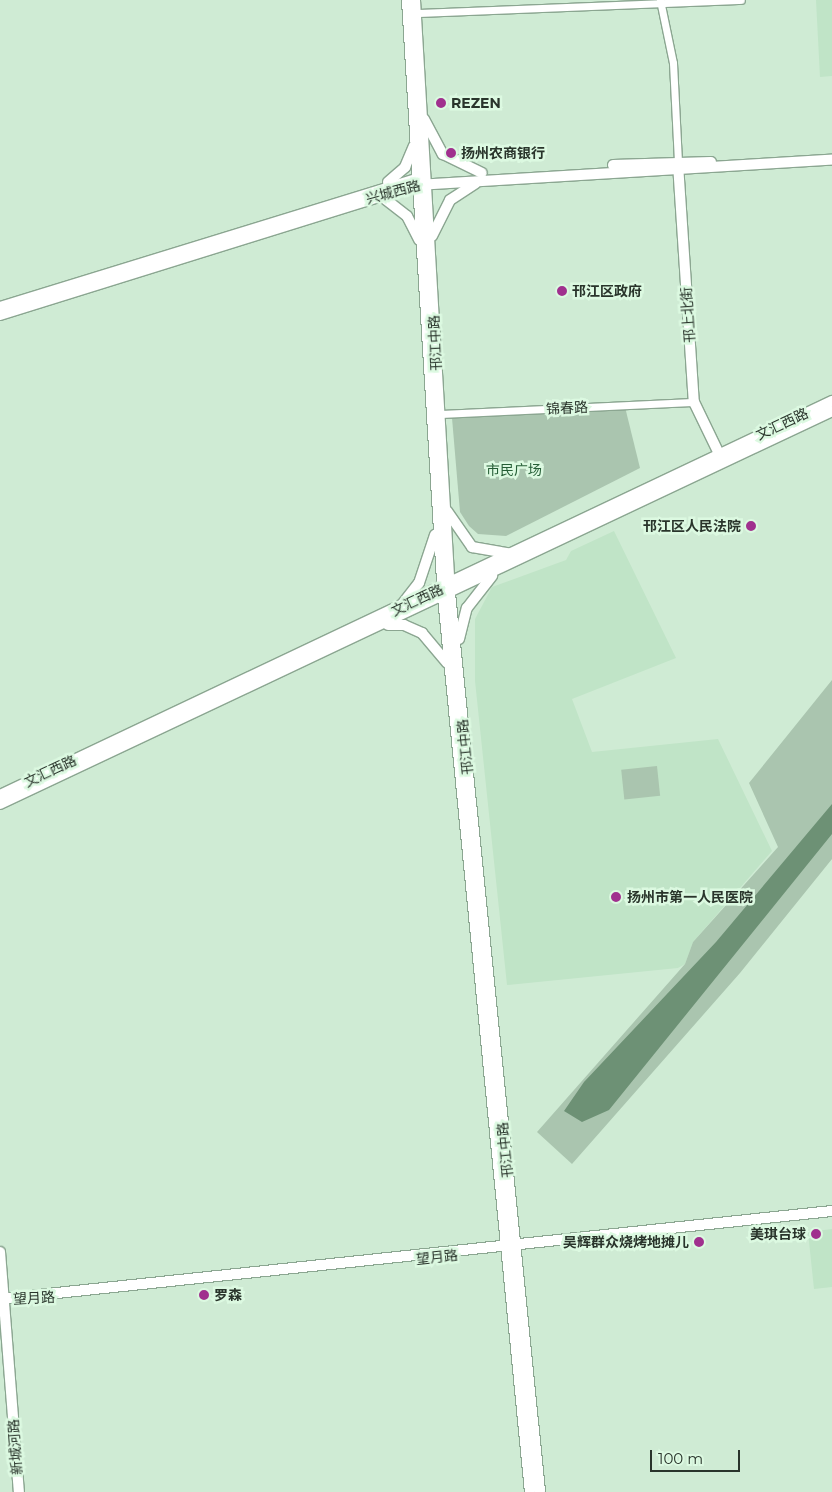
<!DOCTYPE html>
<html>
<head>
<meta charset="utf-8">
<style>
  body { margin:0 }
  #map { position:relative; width:832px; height:1492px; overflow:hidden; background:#cfebd4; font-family:Montserrat,"Noto Sans SC",sans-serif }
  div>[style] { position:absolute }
  .built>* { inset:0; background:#c0e4c7 }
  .green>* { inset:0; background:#aac5af; transform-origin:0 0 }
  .water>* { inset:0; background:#6d9175 }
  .roads { filter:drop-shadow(1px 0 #8ba691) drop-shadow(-1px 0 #8ba691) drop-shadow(0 1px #8ba691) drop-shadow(0 -1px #8ba691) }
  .street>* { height:7px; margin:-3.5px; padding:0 3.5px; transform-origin:3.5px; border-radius:3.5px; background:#fff }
  .secondary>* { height:10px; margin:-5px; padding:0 5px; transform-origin:5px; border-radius:5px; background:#fff }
  .dots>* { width:14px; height:14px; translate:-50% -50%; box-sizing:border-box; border:2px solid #dcf9e1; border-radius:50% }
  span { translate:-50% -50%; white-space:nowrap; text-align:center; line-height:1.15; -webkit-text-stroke:5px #dcf9e1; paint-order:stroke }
  .poi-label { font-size:14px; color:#29342b; font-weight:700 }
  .left { translate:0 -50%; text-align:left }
  .right { translate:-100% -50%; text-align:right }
  .street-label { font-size:14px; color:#29342b }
  .park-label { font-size:14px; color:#255e36 }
  .scale { position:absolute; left:650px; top:1450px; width:90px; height:22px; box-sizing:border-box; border:2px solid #29342b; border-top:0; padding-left:6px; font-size:15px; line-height:18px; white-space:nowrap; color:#29342b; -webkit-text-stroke:4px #dcf9e1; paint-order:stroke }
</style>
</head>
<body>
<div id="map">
  <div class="built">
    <i style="clip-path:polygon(816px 0,832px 0,832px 76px,820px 77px)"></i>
    <i style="clip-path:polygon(614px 531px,676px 658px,572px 699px,592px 752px,718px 739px,772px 851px,693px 942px,685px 964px,678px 968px,507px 985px,475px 681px,475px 619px,492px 587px,566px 560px,571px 551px)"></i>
    <i style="clip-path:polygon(832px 1229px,832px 1287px,814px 1289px,808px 1232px)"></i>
  </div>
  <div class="green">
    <i style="clip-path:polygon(625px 407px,640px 468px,506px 536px,478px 534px,469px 526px,460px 512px,452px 418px)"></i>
    <i style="clip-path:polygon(832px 680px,832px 859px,740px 973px,572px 1164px,537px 1132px,685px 964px,693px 942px,778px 847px,749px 783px)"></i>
    <i style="left:657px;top:766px;width:30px;height:36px;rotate:84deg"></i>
  </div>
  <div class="water">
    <i style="clip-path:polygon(832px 804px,832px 834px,609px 1110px,582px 1122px,564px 1111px,584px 1082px,716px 942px)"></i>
  </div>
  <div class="roads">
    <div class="street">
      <i style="left:660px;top:0;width:64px;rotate:78.3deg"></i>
      <i style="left:673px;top:63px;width:98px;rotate:87.1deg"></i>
      <i style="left:416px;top:13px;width:325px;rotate:-2.3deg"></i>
      <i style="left:439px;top:414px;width:255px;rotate:-2.7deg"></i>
    </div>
    <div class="secondary">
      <i style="left:407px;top:0;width:598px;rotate:86.55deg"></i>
      <i style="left:443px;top:597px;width:899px;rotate:84.45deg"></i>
      <i style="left:415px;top:0;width:594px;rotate:86.62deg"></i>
      <i style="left:450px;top:593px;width:903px;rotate:84.28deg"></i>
      <i style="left:424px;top:119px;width:40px;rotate:62deg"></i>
      <i style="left:443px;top:154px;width:43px;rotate:26deg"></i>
      <i style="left:678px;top:164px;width:239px;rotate:86.2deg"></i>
      <i style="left:694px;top:402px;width:64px;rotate:64.2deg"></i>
      <i style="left:613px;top:165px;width:98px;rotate:-1.8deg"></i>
      <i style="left:388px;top:182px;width:23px;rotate:-41deg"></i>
      <i style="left:405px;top:167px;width:23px;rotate:-67deg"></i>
      <i style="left:380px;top:195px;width:34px;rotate:38deg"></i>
      <i style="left:407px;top:216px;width:27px;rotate:63deg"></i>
      <i style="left:432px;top:236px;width:40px;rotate:-63.4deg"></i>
      <i style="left:450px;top:200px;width:30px;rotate:-33deg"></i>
      <i style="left:0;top:307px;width:442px;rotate:-17.1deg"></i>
      <i style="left:0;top:315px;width:438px;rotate:-17.3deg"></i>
      <i style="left:418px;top:185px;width:415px;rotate:-3.5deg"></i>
      <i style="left:447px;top:511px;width:44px;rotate:55.2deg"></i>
      <i style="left:472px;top:547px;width:41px;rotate:9.9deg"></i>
      <i style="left:400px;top:607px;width:31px;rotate:-52deg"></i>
      <i style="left:419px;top:583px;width:51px;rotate:-71.6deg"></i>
      <i style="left:388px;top:625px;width:16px"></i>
      <i style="left:404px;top:625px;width:20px;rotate:24deg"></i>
      <i style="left:422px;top:633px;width:39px;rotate:50deg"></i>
      <i style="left:459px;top:639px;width:32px;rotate:-76deg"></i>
      <i style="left:467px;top:608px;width:41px;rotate:-52deg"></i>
      <i style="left:0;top:795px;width:921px;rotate:-25.34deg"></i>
      <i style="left:0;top:804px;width:920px;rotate:-25.28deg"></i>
      <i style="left:0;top:1252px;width:241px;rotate:85.5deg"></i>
      <i style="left:0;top:1299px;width:837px;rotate:-6.04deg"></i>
    </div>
  </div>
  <div class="dots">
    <i style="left:441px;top:103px;background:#a0308e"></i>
    <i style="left:451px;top:153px;background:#a0308e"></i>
    <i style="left:562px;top:291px;background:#a0308e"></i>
    <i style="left:751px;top:526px;background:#a0308e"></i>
    <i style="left:616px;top:897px;background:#a0308e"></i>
    <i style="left:816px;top:1234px;background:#a0308e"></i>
    <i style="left:699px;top:1242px;background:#a0308e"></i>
    <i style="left:204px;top:1295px;background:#a0308e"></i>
  </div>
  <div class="poi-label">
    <span class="left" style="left:451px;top:103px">REZEN</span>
    <span class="left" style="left:461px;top:153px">扬州农商银行</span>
    <span class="left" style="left:572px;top:291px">邗江区政府</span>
    <span class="right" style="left:741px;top:526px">邗江区人民法院</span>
    <span class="left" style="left:627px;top:897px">扬州市第一人民医院</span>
    <span class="right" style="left:806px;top:1234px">美琪台球</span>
    <span class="right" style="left:689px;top:1242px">吴辉群众烧烤地摊儿</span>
    <span class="left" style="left:214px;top:1295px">罗森</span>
  </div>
  <div class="street-label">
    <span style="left:393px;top:192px;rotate:-15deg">兴城西路</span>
    <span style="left:688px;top:315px;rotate:-94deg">邗上北街</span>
    <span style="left:435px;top:343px;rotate:-93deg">邗江中路</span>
    <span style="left:567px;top:408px;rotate:-3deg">锦春路</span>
    <span style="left:782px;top:424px;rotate:-25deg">文汇西路</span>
    <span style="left:417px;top:600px;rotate:-25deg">文汇西路</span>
    <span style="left:465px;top:747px;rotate:-96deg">邗江中路</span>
    <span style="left:50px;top:771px;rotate:-25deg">文汇西路</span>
    <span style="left:505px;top:1150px;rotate:-96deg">邗江中路</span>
    <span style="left:437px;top:1257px;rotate:-6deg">望月路</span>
    <span style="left:34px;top:1298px;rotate:-3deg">望月路</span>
    <span style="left:15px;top:1447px;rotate:-94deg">新城河路</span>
  </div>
  <div class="park-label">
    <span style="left:514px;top:470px">市民广场</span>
  </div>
  <div class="scale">100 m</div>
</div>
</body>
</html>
